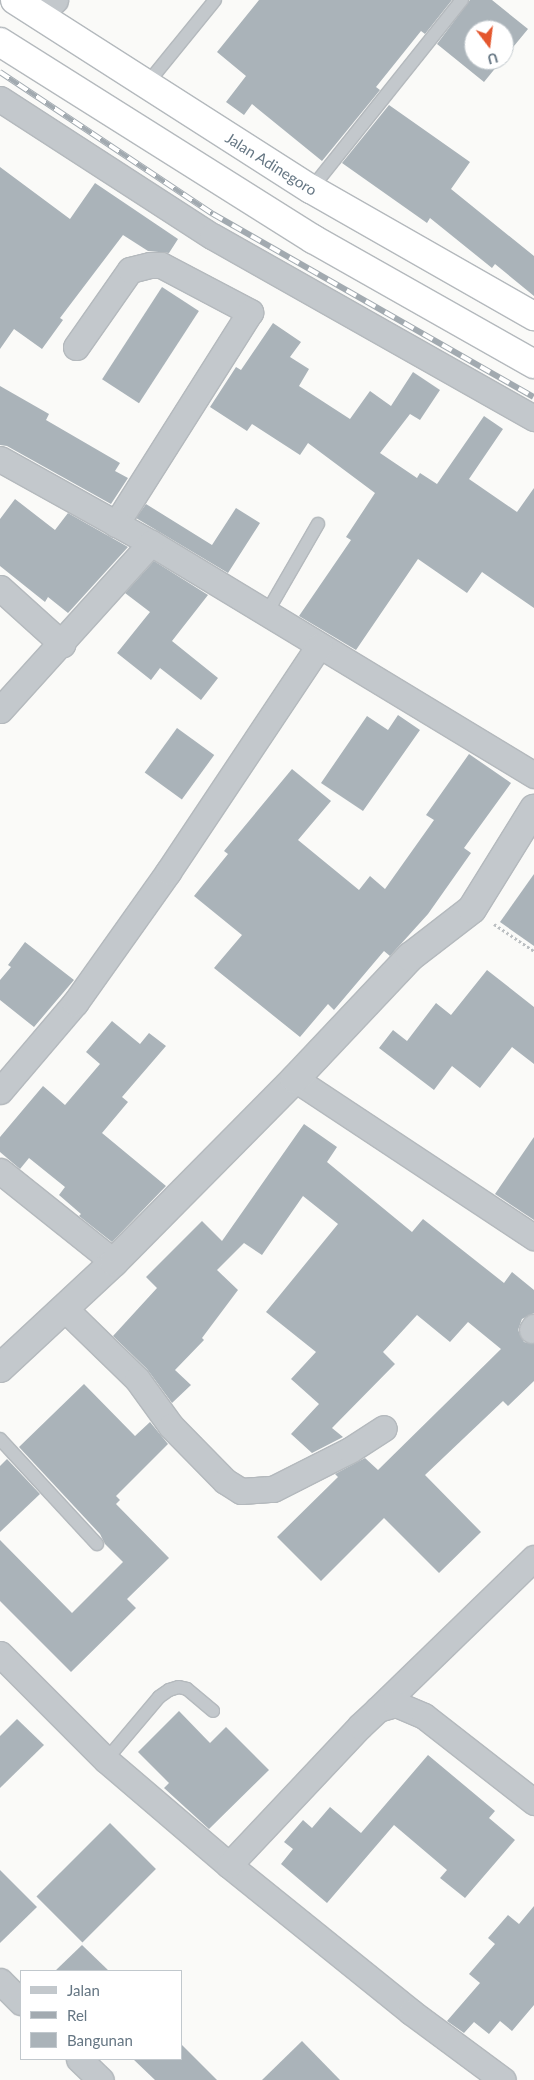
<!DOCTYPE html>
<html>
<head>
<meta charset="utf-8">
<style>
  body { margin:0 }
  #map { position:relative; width:534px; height:2080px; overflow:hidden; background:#fafaf8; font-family:Lato,sans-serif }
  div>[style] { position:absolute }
  .building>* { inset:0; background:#aab3b9; transform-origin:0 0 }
  .path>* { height:3px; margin-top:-1.5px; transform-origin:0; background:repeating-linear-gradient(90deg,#bbbfc2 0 2.5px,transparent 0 5px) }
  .roads { filter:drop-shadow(1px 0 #b4b9bd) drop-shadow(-1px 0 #b4b9bd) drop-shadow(0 1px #b4b9bd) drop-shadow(0 -1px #b4b9bd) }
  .service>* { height:12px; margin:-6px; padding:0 6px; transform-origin:6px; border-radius:6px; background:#c3c8cc }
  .minor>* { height:25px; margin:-12.5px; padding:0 12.5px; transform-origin:12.5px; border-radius:12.5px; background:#c3c8cc }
  .tertiary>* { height:28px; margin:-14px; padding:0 14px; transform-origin:14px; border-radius:14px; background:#c3c8cc }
  .trunk>* { height:28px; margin:-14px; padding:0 14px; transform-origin:14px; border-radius:14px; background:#fff }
  .rail>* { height:5.5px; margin-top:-2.75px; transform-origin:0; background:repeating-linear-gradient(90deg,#fff 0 11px,#a2aab0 0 22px); box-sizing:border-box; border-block:1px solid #a2aab0 }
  span { translate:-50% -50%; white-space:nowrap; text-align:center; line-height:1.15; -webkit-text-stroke:5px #fff; paint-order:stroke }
  .street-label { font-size:15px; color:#657683 }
  .legend { position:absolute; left:20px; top:1970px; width:162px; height:90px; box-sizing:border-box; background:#fff; border:1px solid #c1c8cd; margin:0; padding:6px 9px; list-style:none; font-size:15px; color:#657683 }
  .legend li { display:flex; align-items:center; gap:10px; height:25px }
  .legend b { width:25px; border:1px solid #c1c8cd }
  .north { position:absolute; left:464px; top:20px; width:50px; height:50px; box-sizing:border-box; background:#fff; border:1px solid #c1c8cd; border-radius:50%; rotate:165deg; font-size:14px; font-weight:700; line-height:20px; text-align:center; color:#657683 }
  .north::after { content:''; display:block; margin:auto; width:18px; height:22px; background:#e4572e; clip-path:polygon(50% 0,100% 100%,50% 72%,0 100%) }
</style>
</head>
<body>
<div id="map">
  <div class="building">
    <i style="clip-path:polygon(259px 0,452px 0,425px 34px,421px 31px,376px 87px,380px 90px,322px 161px,252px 104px,244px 115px,226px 102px,246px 76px,217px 52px)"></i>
    <i style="clip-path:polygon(470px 0,492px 0,528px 29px,504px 58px,504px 30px,474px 30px,474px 60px,502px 60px,484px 82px,437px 44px)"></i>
    <i style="clip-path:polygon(389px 105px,470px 162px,451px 189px,534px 256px,534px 296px,495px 264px,492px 268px,430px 218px,427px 223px,342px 163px)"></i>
    <i style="clip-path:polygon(0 167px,70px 219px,95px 183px,178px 239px,169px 253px,148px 251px,123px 235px,60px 318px,63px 320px,42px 349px,14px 329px,0 349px)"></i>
    <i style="left:162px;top:287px;width:44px;height:110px;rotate:33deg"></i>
    <i style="clip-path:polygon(273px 323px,301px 342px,290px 357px,309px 369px,299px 386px,350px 419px,370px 391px,391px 406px,413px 372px,440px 390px,420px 420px,410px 414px,380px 453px,417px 478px,420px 473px,437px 484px,484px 416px,503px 429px,469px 479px,517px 512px,534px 488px,534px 608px,482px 572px,467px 593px,418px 559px,356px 650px,299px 616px,351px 540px,346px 537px,375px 493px,308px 443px,300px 455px,252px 424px,247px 431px,210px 407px,236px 367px,241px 370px)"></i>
    <i style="clip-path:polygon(0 386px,49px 414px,46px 420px,120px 463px,115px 471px,128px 478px,111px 504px,7px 446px,0 445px)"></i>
    <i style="clip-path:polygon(15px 499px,55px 530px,68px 513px,128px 547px,68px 613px,48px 597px,45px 602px,0 566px,0 519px)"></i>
    <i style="clip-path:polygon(146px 504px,212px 545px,236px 508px,260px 523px,228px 573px,136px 518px)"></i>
    <i style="clip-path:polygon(154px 561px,208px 595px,172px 641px,218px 678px,201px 700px,160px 668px,151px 680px,117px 653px,150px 612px,125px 593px)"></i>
    <i style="clip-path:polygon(398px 715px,420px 730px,363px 811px,321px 783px,367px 716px,388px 730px)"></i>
    <i style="left:177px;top:728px;width:46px;height:55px;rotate:36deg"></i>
    <i style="clip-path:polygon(469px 754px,511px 783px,464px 848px,471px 853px,428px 914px,390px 956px,384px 951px,334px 1010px,328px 1004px,300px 1037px,214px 968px,242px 935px,194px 896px,228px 854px,224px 851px,292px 769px,331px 801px,298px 840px,359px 890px,370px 876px,385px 889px,434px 820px,426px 815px)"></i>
    <i style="clip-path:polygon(534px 874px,534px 946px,500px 922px)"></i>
    <i style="clip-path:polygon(25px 942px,74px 980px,34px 1027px,0 1000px,0 980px,11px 967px,8px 965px)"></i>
    <i style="clip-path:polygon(487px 970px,534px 1007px,534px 1064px,512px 1047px,480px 1088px,452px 1066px,434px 1090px,379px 1048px,393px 1030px,407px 1041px,436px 1003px,451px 1015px)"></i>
    <i style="clip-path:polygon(112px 1021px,140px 1044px,149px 1033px,166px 1046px,122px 1097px,128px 1102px,102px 1133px,166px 1186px,112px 1242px,79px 1216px,81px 1214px,59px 1195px,65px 1187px,29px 1158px,20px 1169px,0 1152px,0 1137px,43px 1086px,65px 1105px,100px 1064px,86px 1052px)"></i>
    <i style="clip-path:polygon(304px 1124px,337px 1147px,327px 1162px,412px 1232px,423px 1219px,504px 1283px,512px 1272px,534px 1290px,534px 1313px,522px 1319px,518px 1330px,524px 1342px,534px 1344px,534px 1381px,508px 1406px,503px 1401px,425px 1475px,481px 1532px,439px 1573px,384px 1518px,321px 1581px,277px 1537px,338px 1477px,335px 1474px,365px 1458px,378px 1470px,501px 1349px,468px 1322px,450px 1342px,417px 1315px,383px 1352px,395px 1364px,332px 1428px,343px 1437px,312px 1453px,291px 1434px,319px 1404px,291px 1379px,316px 1352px,266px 1312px,338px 1224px,303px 1196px,262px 1255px,244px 1243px,217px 1270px,238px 1290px,202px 1338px,204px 1340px,175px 1370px,191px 1385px,172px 1403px,147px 1369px,113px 1336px,157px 1288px,146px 1277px,202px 1221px,222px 1241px)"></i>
    <i style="clip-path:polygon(534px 1137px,534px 1220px,495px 1194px)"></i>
    <i style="clip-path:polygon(84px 1384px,135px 1436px,150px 1422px,168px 1444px,116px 1496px,120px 1500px,116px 1504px,169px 1558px,127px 1599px,136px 1608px,71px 1672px,0 1601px,0 1540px,72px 1613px,123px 1562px,105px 1544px,100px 1534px,19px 1447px)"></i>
    <i style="clip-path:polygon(7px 1459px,40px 1494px,0 1532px,0 1466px)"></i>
    <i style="clip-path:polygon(179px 1711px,210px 1743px,226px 1727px,269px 1770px,209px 1829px,164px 1788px,169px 1783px,138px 1752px)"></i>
    <i style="clip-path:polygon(17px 1719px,44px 1745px,0 1788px,0 1736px)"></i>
    <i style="clip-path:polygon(428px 1755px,495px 1811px,489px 1818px,515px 1840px,465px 1898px,440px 1878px,447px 1870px,394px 1825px,327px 1903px,281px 1864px,293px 1849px,284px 1842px,303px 1820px,312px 1828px,330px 1807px,361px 1833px)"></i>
    <i style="left:110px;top:1823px;width:65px;height:104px;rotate:45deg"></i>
    <i style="clip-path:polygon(0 1870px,37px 1907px,0 1943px)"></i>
    <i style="clip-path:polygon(534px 1906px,534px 2005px,512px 2031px,500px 2021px,489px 2034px,474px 2022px,464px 2033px,447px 2021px,480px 1983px,469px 1974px,495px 1944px,488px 1938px,508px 1915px,519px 1924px)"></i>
    <i style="clip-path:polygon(82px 1945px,109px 1971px,55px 1971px)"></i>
    <i style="clip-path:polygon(302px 2041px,340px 2080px,262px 2080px)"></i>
    <i style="clip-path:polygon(181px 2044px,217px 2080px,155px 2080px,133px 2059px,181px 2059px)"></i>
  </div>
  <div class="path">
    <i style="left:494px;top:924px;width:48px;rotate:34deg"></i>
  </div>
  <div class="roads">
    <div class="service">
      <i style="left:146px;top:85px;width:109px;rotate:-50.9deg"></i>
      <i style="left:311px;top:189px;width:242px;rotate:-51.4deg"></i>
      <i style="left:266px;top:614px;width:104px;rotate:-60deg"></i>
      <i style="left:0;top:1439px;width:143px;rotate:47.3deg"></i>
      <i style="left:106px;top:1760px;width:82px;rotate:-49.9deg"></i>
      <i style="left:159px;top:1697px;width:12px;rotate:-35deg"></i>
      <i style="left:169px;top:1690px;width:10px;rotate:-17deg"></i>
      <i style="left:179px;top:1687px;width:8px;rotate:14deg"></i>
      <i style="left:187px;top:1689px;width:34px;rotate:40deg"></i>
    </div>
    <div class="minor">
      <i style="left:39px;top:15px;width:22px;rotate:-43deg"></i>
      <i style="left:0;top:99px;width:252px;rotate:32.9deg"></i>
      <i style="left:212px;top:236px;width:370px;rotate:29.5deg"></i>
      <i style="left:76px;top:347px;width:94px;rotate:-55deg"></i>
      <i style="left:130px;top:270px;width:21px;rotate:-14deg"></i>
      <i style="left:150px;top:265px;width:11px"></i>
      <i style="left:161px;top:265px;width:101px;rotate:27.8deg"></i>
      <i style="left:250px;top:312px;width:251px;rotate:122.3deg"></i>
      <i style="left:0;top:459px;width:173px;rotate:29.1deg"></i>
      <i style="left:151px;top:543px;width:448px;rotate:31.2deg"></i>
      <i style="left:0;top:588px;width:84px;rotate:42.1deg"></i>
      <i style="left:0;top:710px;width:225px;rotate:-47.9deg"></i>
      <i style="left:295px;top:1079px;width:287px;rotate:33.5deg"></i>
      <i style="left:0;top:1091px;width:116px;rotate:-49.6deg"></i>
      <i style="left:75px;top:1003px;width:161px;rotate:-54.6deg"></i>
      <i style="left:168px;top:872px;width:272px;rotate:-56.3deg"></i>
      <i style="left:0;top:1171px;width:146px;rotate:38.6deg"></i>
      <i style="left:64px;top:1308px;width:102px;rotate:44.2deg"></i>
      <i style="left:137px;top:1379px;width:58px;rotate:54.1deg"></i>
      <i style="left:171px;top:1426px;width:77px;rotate:45.5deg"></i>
      <i style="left:225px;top:1481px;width:19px;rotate:32deg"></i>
      <i style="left:241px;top:1491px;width:32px;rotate:-4deg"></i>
      <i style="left:273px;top:1489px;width:86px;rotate:-26.9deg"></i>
      <i style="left:350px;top:1450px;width:40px;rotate:-32.9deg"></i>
      <i style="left:532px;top:1330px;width:4px;rotate:-56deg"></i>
      <i style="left:0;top:1654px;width:150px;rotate:45deg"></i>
      <i style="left:106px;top:1760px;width:162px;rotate:40.5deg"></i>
      <i style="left:229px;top:1865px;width:234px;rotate:38.9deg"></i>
      <i style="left:411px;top:2012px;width:114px;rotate:36.5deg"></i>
      <i style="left:378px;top:1709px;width:217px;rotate:-44.1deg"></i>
      <i style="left:229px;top:1865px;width:191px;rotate:-46.7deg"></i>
      <i style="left:360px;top:1726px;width:25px;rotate:-43deg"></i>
      <i style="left:378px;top:1709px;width:19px;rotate:-16deg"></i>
      <i style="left:396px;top:1704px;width:30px;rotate:23deg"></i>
      <i style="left:424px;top:1716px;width:140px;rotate:38deg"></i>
      <i style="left:0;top:1981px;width:30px;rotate:45deg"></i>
      <i style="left:79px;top:2059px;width:30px;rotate:44deg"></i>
    </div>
    <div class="tertiary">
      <i style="left:0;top:1368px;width:156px;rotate:-42.9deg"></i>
      <i style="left:114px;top:1262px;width:257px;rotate:-45.3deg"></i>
      <i style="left:295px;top:1079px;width:168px;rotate:-46.7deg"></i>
      <i style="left:410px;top:957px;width:78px;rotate:-37.7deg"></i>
      <i style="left:472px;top:909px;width:118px;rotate:-58.2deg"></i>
    </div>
    <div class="trunk">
      <i style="left:15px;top:0;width:351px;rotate:32.6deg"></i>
      <i style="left:311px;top:189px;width:257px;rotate:29.7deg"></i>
      <i style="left:0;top:42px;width:370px;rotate:32.2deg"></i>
      <i style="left:313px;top:239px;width:254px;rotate:29.5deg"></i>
    </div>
  </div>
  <div class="rail">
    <i style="left:0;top:72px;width:256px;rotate:33.7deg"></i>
    <i style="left:213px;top:214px;width:369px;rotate:29.7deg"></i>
  </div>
  <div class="street-label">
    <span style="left:271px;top:164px;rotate:32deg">Jalan Adinegoro</span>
  </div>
  <ul class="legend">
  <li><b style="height:6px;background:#c3c8cc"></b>Jalan</li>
  <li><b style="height:6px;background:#a2aab0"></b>Rel</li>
  <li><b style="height:14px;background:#aab3b9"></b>Bangunan</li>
  </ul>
  <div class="north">U</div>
</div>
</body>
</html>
